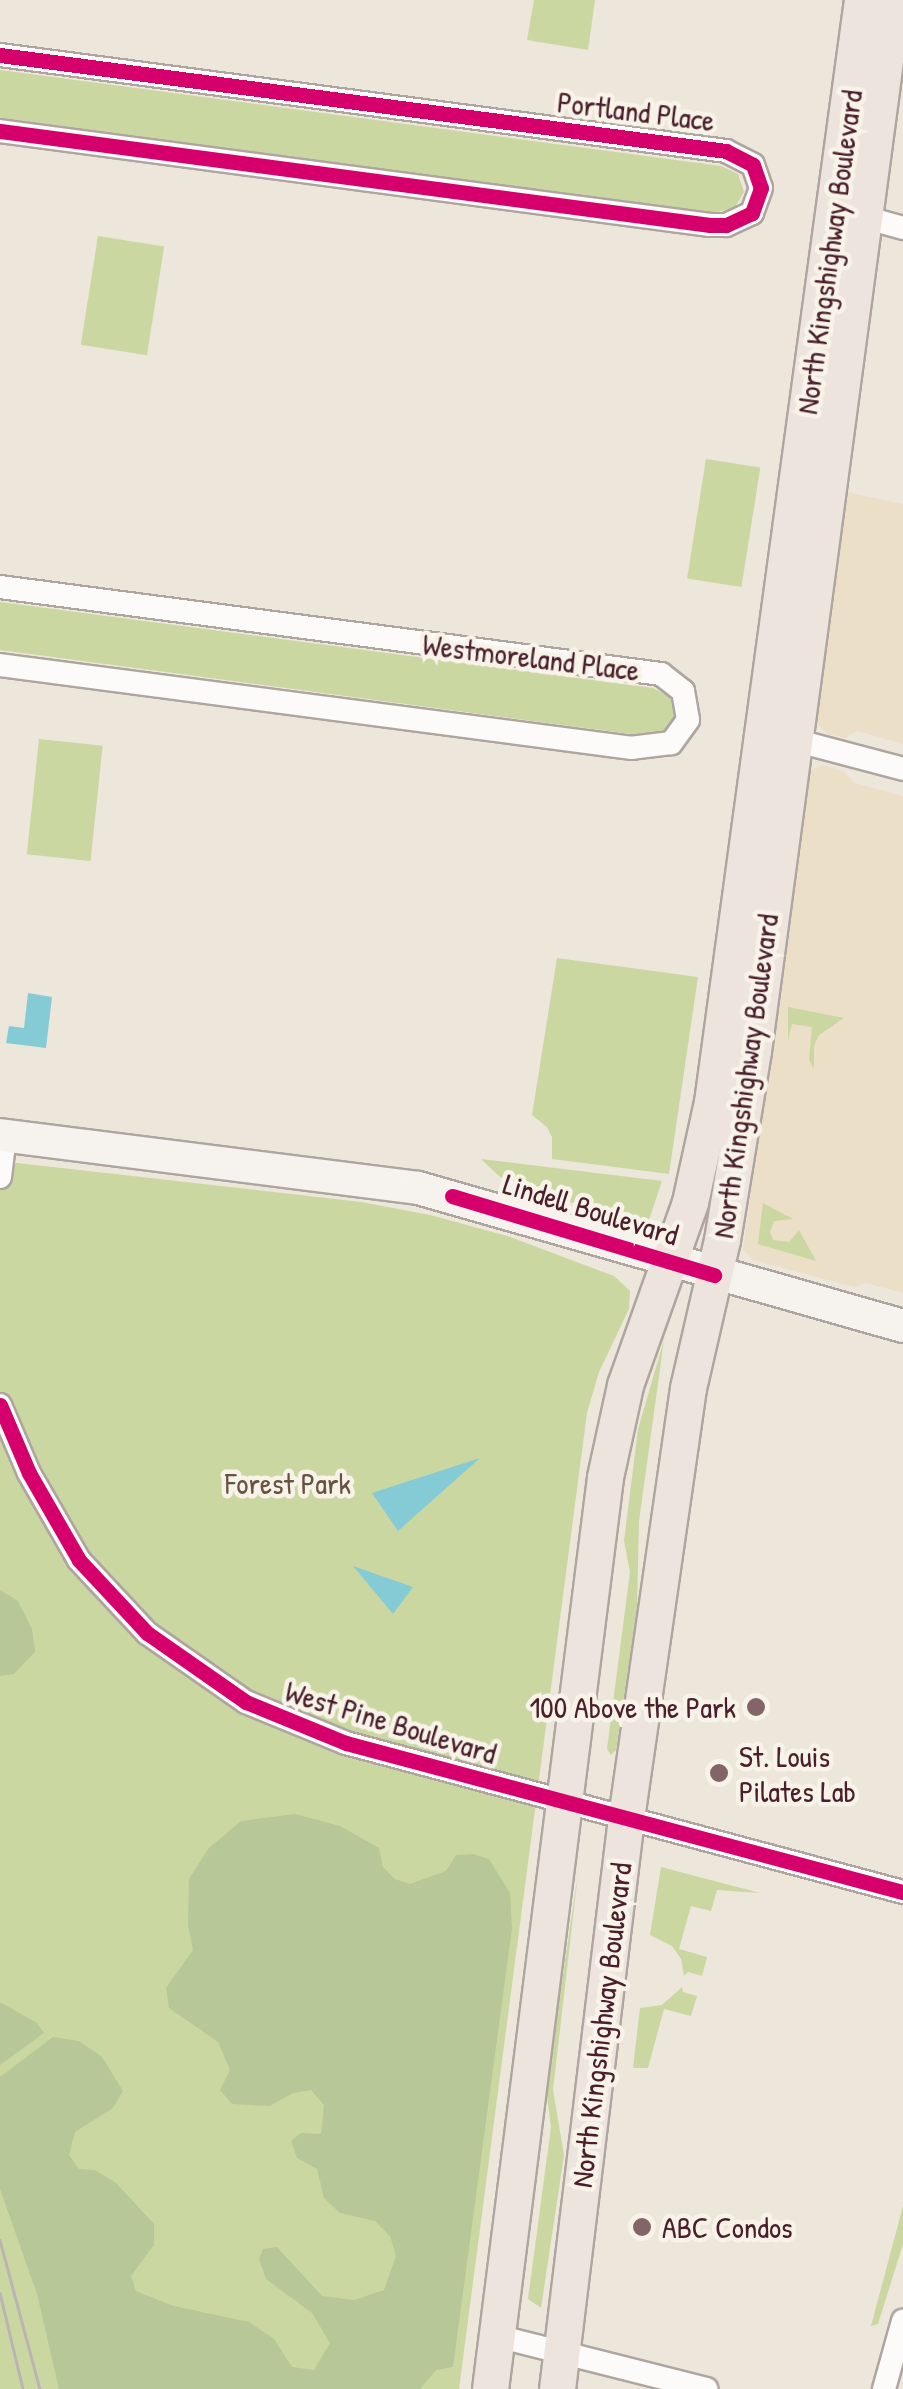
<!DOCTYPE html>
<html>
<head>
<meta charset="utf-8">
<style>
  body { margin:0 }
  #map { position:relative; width:903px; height:2389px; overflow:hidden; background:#ede6da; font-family:"Patrick Hand",sans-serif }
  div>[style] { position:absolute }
  .built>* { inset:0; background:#ebdfc8 }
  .green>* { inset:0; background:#cbd7a0; transform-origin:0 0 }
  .forest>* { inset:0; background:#b8c798 }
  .water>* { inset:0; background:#84cbd6 }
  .roads { filter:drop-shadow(2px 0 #aea5a0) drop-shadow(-2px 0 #aea5a0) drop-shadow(0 2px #aea5a0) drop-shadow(0 -2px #aea5a0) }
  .minor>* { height:22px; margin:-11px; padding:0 11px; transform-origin:11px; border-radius:11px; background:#fcfbf9 }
  .secondary>* { height:32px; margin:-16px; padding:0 16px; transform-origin:16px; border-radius:16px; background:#f6f3ee }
  .primary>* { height:35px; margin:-17.5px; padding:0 17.5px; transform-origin:17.5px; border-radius:17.5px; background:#ede5dd }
  .tram>* { height:2.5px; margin:-1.25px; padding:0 1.25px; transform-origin:1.25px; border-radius:1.25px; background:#bab4b4 }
  .cycleway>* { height:15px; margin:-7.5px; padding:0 7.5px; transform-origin:7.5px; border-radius:7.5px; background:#d6006c }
  .dots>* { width:28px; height:28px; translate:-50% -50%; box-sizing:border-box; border:5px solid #f7f3e8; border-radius:50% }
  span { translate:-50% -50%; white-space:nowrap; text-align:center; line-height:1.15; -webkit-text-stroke:9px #f7f3e8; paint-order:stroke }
  .street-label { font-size:30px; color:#4a1f2b }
  .park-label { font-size:30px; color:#695240 }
  .poi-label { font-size:30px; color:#4a1f2b }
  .right { translate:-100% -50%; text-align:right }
  .left { translate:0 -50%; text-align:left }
</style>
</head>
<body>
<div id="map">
  <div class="built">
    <i style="clip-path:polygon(841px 491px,903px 504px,903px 744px,857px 731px,845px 738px,828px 734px,812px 719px)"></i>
    <i style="clip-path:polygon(822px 765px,844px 771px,854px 783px,903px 796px,903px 1293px,866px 1283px,854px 1287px,754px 1260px,743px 1250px,808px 772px)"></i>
  </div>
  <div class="green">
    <i style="clip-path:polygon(534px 0,595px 0,588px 50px,527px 40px)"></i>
    <i style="clip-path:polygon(0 70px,721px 166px,738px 174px,744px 192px,735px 207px,714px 213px,0 118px)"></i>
    <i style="left:98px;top:236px;width:67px;height:110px;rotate:9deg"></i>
    <i style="left:706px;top:459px;width:55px;height:121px;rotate:9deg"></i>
    <i style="clip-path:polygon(0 602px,653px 688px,670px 697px,675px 715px,664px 732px,646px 736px,0 650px)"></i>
    <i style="left:39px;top:739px;width:64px;height:116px;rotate:6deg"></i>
    <i style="clip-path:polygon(557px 958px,698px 977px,669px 1174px,552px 1159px,552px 1137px,547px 1127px,532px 1115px)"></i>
    <i style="clip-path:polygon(788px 1007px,844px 1018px,819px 1035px,814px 1046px,814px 1069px,809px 1060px,812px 1027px,792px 1024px,788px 1040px)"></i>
    <i style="clip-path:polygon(481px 1159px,662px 1181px,646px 1229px,500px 1177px)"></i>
    <i style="clip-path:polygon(0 1161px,361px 1202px,430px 1215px,507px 1236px,614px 1276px,630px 1291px,629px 1309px,599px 1372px,587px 1413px,459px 2389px,0 2389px)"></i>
    <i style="clip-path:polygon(763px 1203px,793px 1219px,774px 1221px,770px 1232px,773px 1240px,789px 1242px,799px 1230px,816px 1261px,758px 1244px)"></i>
    <i style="clip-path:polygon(664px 1340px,639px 1521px,637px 1608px,616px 1750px,611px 1755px,607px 1749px,630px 1572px,624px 1541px,638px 1429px)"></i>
    <i style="clip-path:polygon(661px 1867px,760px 1893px,717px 1890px,711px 1911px,691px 1906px,679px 1949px,707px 1957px,702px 1976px,688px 1972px,684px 1976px,681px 1959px,672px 1946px,650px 1935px)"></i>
    <i style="clip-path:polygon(578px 1874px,553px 2090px,564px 2155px,541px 2308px,528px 2299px,551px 2127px,546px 2089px)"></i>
    <i style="clip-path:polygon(682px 1987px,683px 1992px,697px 1996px,691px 2016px,664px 2009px,648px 2068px,633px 2068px,640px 2008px,662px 2005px)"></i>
    <i style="clip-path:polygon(903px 2206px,903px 2244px,878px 2324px,871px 2326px)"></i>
  </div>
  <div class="forest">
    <i style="clip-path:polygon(0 1590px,18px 1601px,32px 1629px,35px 1652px,14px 1674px,0 1676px)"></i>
    <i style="clip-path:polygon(295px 1814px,340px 1826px,379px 1848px,383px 1867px,395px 1879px,410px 1884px,446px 1871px,456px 1855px,473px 1854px,489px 1859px,510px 1893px,512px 1928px,453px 2367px,436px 2370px,420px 2389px,59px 2389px,37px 2294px,0 2189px,0 2077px,53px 2037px,79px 2041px,102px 2057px,123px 2091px,113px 2108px,75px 2132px,69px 2155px,79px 2169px,95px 2170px,116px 2183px,154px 2224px,154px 2245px,131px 2276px,136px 2291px,174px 2306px,249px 2322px,274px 2339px,292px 2367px,314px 2370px,330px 2343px,312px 2313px,266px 2279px,259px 2259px,263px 2249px,277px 2247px,322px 2296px,354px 2300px,384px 2290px,396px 2256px,390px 2236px,375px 2221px,340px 2213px,324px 2198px,317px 2169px,297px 2158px,291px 2141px,301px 2133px,321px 2134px,324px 2105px,311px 2090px,293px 2093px,270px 2106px,232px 2104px,220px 2090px,230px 2070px,218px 2042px,169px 2008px,166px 1988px,193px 1950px,188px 1925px,189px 1879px,208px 1849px,241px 1821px)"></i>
    <i style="clip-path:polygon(0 2002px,37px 2023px,44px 2033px,0 2065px)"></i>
  </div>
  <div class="water">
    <i style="clip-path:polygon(28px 993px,52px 997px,46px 1048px,6px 1043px,9px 1026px,24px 1028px)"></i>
    <i style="clip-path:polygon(480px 1458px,398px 1531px,372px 1493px)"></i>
    <i style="clip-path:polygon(353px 1566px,413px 1587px,393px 1614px)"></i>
  </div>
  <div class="roads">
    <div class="minor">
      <i style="left:0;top:55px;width:732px;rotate:7.53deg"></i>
      <i style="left:726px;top:151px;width:30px;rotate:27deg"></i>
      <i style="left:753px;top:165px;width:24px;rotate:71deg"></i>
      <i style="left:761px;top:188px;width:27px;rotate:110deg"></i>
      <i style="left:752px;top:213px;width:29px;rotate:155deg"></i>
      <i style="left:726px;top:225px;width:16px;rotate:180deg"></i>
      <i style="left:710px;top:225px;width:716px;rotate:-172.46deg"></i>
      <i style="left:853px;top:214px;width:52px;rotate:15.6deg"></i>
      <i style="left:0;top:587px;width:667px;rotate:7.5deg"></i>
      <i style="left:661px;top:674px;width:28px;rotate:38deg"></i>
      <i style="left:683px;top:691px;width:29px;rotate:80deg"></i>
      <i style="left:688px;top:720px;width:29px;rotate:126deg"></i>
      <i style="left:671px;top:743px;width:39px;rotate:173deg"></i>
      <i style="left:632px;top:748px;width:637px;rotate:-172.52deg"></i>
      <i style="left:786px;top:738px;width:121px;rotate:14.8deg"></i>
      <i style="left:0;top:1177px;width:41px;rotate:-83deg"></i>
      <i style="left:0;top:1405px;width:74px;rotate:66.9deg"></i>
      <i style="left:29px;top:1473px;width:100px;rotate:60.1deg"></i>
      <i style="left:79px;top:1560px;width:100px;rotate:47deg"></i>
      <i style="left:147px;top:1633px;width:121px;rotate:34.9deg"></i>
      <i style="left:246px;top:1702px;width:108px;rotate:22.3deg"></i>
      <i style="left:346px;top:1743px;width:577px;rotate:14.98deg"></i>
      <i style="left:497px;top:2336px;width:216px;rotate:14.2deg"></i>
      <i style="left:884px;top:2389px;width:71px;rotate:-74.4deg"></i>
    </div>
    <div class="secondary">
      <i style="left:0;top:1135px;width:421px;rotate:7.2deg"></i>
      <i style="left:418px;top:1188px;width:504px;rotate:15.88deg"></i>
    </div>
    <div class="primary">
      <i style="left:490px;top:2389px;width:919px;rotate:-82.81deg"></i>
      <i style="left:605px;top:1477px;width:94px;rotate:-77.7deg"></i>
      <i style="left:625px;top:1385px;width:194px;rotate:-70.4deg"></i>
      <i style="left:690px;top:1202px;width:102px;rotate:-77.6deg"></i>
      <i style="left:712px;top:1102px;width:1112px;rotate:-82.25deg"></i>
      <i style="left:557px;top:2389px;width:575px;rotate:-83.11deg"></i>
      <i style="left:626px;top:1818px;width:434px;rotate:-81.8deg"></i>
      <i style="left:688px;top:1388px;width:152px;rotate:-77.1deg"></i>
      <i style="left:722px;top:1240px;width:192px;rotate:-80.7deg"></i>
      <i style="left:753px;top:1051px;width:1060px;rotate:-82.41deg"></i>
    </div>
  </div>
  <div class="tram">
    <i style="left:0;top:2240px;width:154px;rotate:75deg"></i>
    <i style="left:0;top:2293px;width:99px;rotate:76.5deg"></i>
  </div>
  <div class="cycleway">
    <i style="left:0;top:55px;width:732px;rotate:7.53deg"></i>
    <i style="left:726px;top:151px;width:30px;rotate:27deg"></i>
    <i style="left:753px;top:165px;width:24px;rotate:71deg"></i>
    <i style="left:761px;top:188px;width:27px;rotate:110deg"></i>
    <i style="left:752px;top:213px;width:29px;rotate:155deg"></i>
    <i style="left:726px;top:225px;width:16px;rotate:180deg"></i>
    <i style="left:710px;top:225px;width:716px;rotate:-172.46deg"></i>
    <i style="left:452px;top:1196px;width:274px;rotate:16.8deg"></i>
    <i style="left:0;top:1405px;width:74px;rotate:66.9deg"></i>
    <i style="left:29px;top:1473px;width:100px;rotate:60.1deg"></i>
    <i style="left:79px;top:1560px;width:100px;rotate:47deg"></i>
    <i style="left:147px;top:1633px;width:121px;rotate:34.9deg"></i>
    <i style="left:246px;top:1702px;width:108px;rotate:22.3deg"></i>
    <i style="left:346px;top:1743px;width:577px;rotate:14.98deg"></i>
  </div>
  <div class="dots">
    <i style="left:756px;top:1707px;background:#836568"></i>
    <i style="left:719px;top:1773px;background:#836568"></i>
    <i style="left:642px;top:2227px;background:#836568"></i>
  </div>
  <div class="street-label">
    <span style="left:636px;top:111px;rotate:7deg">Portland Place</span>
    <span style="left:829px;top:252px;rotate:-82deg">North Kingshighway Boulevard</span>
    <span style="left:531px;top:657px;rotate:7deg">Westmoreland Place</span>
    <span style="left:745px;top:1076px;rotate:-82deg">North Kingshighway Boulevard</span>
    <span style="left:591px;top:1209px;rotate:17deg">Lindell Boulevard</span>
    <span style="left:391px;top:1722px;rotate:17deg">West Pine Boulevard</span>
    <span style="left:601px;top:2025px;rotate:-83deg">North Kingshighway Boulevard</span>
  </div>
  <div class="park-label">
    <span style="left:288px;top:1483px">Forest Park</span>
  </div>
  <div class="poi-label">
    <span class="right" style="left:736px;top:1707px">100 Above the Park</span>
    <span class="left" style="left:739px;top:1773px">St. Louis<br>Pilates Lab</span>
    <span class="left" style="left:662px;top:2227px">ABC Condos</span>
  </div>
</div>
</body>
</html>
